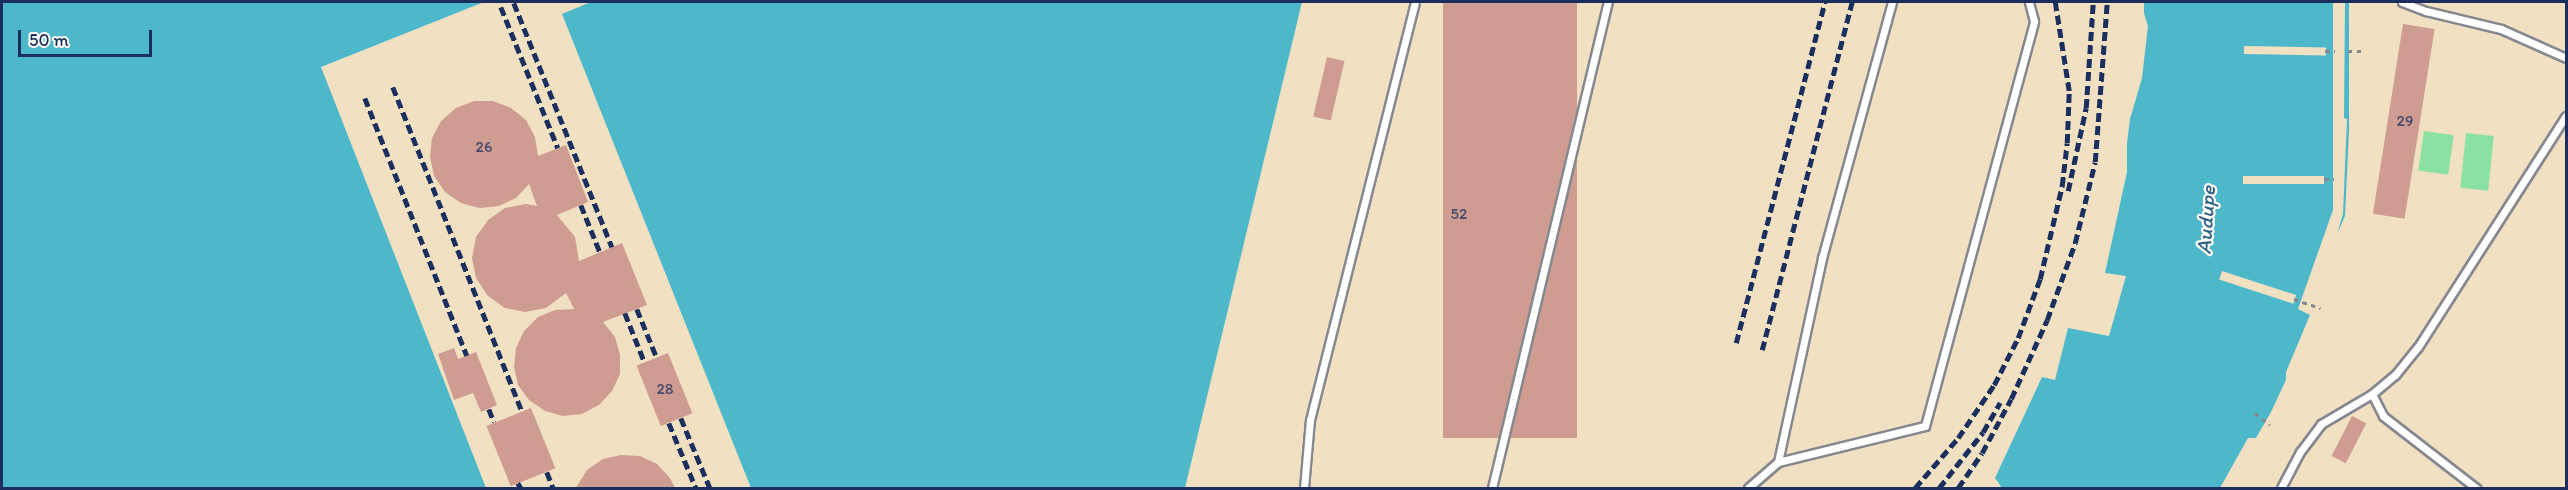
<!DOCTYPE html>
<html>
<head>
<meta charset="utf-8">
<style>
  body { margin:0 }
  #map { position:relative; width:2568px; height:490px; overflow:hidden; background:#f1e0c1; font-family:Itim,sans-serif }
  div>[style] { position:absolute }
  .green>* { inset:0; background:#89e1a4; transform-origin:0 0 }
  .water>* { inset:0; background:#4eb8cb }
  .pier>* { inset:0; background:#f1e0c1; transform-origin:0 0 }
  .building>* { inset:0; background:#cf9c92; transform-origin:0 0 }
  .path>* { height:3px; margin-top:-1.5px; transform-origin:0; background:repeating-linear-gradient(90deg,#868890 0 4.5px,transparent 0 9px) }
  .roads { filter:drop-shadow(2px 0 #868890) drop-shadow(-2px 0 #868890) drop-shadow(0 2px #868890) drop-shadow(0 -2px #868890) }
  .service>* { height:7px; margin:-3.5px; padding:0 3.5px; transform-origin:3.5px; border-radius:3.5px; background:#fff }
  .rail>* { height:4.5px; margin-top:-2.25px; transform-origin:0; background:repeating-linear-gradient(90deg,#1b2f5e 0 9px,transparent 0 13.5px) }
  span { translate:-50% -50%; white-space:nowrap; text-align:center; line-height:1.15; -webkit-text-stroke:4.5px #fdfcf7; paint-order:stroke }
  .number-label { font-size:16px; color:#484a6b }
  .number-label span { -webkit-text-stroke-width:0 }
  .water-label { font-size:21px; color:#2d5f84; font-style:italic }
  .frame { position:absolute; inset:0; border:3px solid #1b2f5e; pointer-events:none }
  .scale { position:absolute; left:18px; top:30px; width:134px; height:27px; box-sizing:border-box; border:3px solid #1b2f5e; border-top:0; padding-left:8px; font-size:18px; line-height:21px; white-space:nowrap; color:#1b2f5e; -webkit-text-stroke:4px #fdfcf7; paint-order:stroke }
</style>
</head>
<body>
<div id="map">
  <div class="green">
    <i style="left:2424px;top:131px;width:30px;height:40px;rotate:8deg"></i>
    <i style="left:2466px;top:133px;width:28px;height:55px;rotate:6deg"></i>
  </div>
  <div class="water">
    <i style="clip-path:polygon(2px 2px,484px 2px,321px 67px,486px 488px,2px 488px)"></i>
    <i style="clip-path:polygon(591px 2px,1302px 2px,1185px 488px,751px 488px,562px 14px)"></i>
    <i style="clip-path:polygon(2144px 2px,2333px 2px,2333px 210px,2298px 309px,2310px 315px,2286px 372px,2286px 380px,2271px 412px,2256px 438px,2248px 438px,2220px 488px,2002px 488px,1995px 478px,2042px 377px,2055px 380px,2068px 328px,2109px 336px,2126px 276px,2105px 273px,2127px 172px,2127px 143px,2130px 119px,2142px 78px,2148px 26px,2144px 13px)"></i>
    <i style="clip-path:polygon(2345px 2px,2349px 2px,2349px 131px,2345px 216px,2337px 234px,2343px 214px,2347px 119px,2344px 118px)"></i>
  </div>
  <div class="pier">
    <i style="left:2244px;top:46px;width:82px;height:8px;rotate:1deg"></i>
    <i style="left:2324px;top:176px;width:8px;height:81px;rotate:90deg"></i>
    <i style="left:2222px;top:271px;width:78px;height:9px;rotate:18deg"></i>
  </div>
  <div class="building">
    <i style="left:1443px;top:2px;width:134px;height:436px"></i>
    <i style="left:2403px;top:24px;width:32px;height:192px;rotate:9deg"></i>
    <i style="left:1327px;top:57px;width:18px;height:61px;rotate:13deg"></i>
    <i style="clip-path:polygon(474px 101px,493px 101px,511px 108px,526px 120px,535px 137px,538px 156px,566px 145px,588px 202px,557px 215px,575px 237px,579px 261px,622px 243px,647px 305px,603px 322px,615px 337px,620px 355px,620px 374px,612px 391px,599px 405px,582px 414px,563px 416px,545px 411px,529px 400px,518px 385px,514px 367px,516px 348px,524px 331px,538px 317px,555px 310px,574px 309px,566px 293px,546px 308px,525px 312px,505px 308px,488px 296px,476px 278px,472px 258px,476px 237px,488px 220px,505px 208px,526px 204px,537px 206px,529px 184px,516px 198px,499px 206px,479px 208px,461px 203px,445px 192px,434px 176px,430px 157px,432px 138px,441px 121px,456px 108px)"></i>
    <i style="clip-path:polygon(454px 348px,458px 359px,476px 352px,497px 405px,481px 412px,473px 393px,454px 400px,438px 354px)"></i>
    <i style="left:668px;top:353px;width:65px;height:34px;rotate:68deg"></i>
    <i style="left:531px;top:408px;width:65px;height:48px;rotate:68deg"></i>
    <i style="left:2352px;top:416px;width:16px;height:45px;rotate:27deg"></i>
    <i style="clip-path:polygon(621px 455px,640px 456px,657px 464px,670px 478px,675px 488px,576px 488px,587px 470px,603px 459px)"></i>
  </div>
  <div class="path">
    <i style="left:2325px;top:51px;width:10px"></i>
    <i style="left:2348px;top:51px;width:15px"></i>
    <i style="left:2324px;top:179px;width:10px"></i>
    <i style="left:2294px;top:299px;width:28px;rotate:19deg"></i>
    <i style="left:2255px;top:413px;width:19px;rotate:39deg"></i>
  </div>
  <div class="roads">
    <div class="service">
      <i style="left:2402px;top:2px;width:26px;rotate:21deg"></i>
      <i style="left:2426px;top:11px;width:77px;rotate:13.5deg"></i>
      <i style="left:2501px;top:29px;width:71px;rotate:24deg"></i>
      <i style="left:2372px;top:394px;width:25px;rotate:63deg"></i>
      <i style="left:2383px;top:416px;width:118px;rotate:37.7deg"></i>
      <i style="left:1778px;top:462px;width:151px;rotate:-13.8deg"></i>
      <i style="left:1925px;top:426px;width:419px;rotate:-74.9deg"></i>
      <i style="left:2034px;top:21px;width:20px;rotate:-105deg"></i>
      <i style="left:1304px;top:488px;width:68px;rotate:-85deg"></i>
      <i style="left:1310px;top:420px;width:431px;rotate:-75.9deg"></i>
      <i style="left:1492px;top:488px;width:500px;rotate:-76.6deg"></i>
      <i style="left:1748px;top:488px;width:40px;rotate:-41deg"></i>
      <i style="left:1778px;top:462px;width:209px;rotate:-77.8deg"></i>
      <i style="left:1822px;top:258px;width:265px;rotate:-74.7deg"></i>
      <i style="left:2281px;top:488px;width:41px;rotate:-62.2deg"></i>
      <i style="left:2300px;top:452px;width:35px;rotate:-53deg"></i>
      <i style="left:2321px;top:424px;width:59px;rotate:-30.5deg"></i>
      <i style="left:2372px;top:394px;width:30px;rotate:-40deg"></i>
      <i style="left:2395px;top:375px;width:36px;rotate:-51deg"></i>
      <i style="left:2418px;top:347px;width:274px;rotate:-57.4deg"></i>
    </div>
  </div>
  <div class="rail">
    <i style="left:514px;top:3px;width:263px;rotate:68.1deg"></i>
    <i style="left:501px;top:7px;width:152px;rotate:68deg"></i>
    <i style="left:393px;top:87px;width:349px;rotate:68.3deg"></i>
    <i style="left:365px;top:98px;width:277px;rotate:68.4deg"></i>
    <i style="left:2068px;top:191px;width:85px;rotate:-77.8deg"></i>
    <i style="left:2086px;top:108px;width:106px;rotate:-86.2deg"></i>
    <i style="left:581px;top:205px;width:51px;rotate:68deg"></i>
    <i style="left:637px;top:309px;width:53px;rotate:67.8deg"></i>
    <i style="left:625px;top:313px;width:54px;rotate:68.2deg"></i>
    <i style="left:1736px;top:343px;width:352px;rotate:-75.4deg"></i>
    <i style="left:1762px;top:350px;width:359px;rotate:-75.5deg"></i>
    <i style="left:489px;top:409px;width:14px;rotate:69deg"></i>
    <i style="left:681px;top:418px;width:76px;rotate:67.5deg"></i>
    <i style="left:669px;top:423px;width:70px;rotate:67.4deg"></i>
    <i style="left:547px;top:472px;width:17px;rotate:69deg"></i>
    <i style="left:518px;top:483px;width:6px;rotate:59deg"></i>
    <i style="left:1915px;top:488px;width:66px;rotate:-49.3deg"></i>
    <i style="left:1958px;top:438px;width:64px;rotate:-55.8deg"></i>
    <i style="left:1994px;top:385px;width:53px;rotate:-62.9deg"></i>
    <i style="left:2018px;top:338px;width:63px;rotate:-69.6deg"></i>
    <i style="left:2040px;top:279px;width:96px;rotate:-76.7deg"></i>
    <i style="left:2062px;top:186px;width:43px;rotate:-83.4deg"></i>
    <i style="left:2067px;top:143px;width:52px;rotate:-87.8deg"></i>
    <i style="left:2069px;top:91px;width:90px;rotate:-98.9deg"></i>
    <i style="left:1939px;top:488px;width:71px;rotate:-51.8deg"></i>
    <i style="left:1983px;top:432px;width:34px;rotate:-60deg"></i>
    <i style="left:1958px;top:488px;width:42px;rotate:-55.6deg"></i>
    <i style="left:1982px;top:453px;width:61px;rotate:-61.8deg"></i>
    <i style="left:2011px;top:399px;width:87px;rotate:-65.5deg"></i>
    <i style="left:2047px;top:320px;width:82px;rotate:-70deg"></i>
    <i style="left:2075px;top:243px;width:83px;rotate:-76.1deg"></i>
    <i style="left:2095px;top:162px;width:160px;rotate:-85.7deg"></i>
  </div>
  <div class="number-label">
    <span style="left:2405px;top:121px">29</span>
    <span style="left:484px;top:147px">26</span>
    <span style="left:1459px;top:214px">52</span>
    <span style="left:665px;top:389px">28</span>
  </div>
  <div class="water-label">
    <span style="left:2206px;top:220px;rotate:-86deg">Audupe</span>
  </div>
  <div class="frame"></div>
  <div class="scale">50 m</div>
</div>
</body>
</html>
